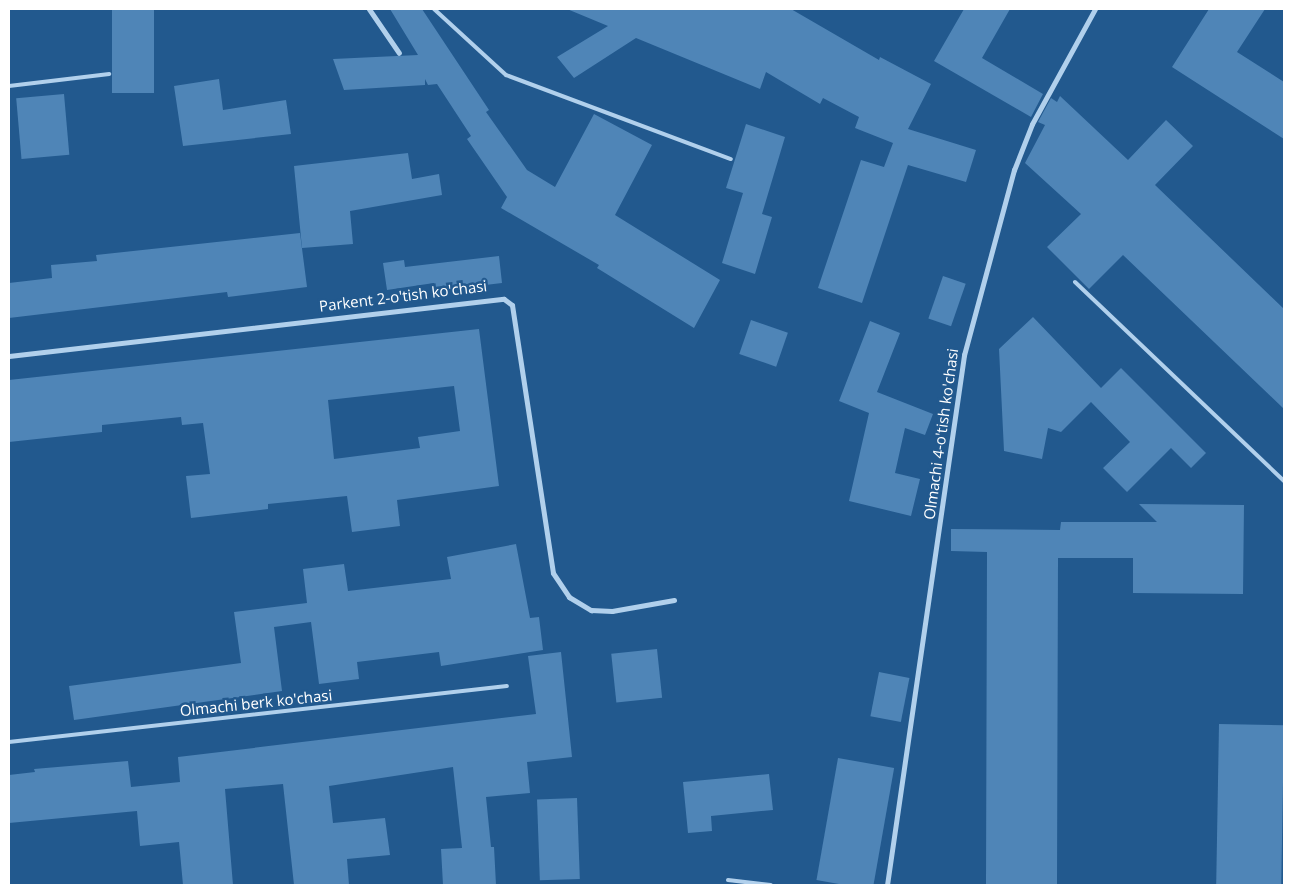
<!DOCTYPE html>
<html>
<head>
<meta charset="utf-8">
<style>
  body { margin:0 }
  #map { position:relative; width:1293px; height:894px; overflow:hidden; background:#22598e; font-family:"Open Sans",sans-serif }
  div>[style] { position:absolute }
  .building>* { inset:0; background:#4f85b7; transform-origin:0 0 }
  .lane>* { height:4px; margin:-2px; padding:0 2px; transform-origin:2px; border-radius:2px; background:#b1d0ec }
  .street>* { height:5px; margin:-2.5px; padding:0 2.5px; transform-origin:2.5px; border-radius:2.5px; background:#b1d0ec }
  span { translate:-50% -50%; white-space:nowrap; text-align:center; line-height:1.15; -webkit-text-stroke:5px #22598e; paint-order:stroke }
  .street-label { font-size:15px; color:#fff }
  .frame { position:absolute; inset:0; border:10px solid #fff; pointer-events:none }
</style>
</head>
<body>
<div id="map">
  <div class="building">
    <i style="left:112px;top:9px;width:42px;height:84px"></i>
    <i style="clip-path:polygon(390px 9px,422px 9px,489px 110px,486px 112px,527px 170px,555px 187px,594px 114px,652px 145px,615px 215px,720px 280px,694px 328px,597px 268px,599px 265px,501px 208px,507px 197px,467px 139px,471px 136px,437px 84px,428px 85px,425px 79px,425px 85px,344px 90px,333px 59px,418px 55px)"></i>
    <i style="clip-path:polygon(567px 9px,791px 9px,879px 60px,880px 57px,931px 84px,908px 129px,976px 150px,966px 182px,908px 165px,862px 303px,818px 288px,861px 160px,884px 167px,893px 143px,855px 128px,859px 117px,823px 98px,820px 104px,766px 72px,760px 89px,636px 38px,574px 78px,557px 57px,608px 26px)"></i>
    <i style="clip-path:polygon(964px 9px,1010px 9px,982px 58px,1043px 94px,1031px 117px,934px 61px)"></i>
    <i style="clip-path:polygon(1209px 9px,1265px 9px,1237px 52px,1284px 82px,1284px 139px,1172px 67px)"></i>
    <i style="clip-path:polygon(219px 79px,223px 110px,286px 100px,291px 134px,183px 146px,174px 86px)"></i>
    <i style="left:64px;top:94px;width:61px;height:48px;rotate:85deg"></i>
    <i style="clip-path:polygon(1060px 96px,1128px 160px,1166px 120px,1193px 146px,1155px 185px,1284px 309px,1284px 409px,1123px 255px,1089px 289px,1047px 247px,1081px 214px,1025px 163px,1045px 125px,1038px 122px,1051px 98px,1057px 102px)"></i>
    <i style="clip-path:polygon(746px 124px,785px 137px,762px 214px,772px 217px,755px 274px,722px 263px,743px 193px,726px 188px)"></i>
    <i style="clip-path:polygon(408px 153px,412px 179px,439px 174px,442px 195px,350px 211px,353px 244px,302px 248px,294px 166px)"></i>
    <i style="clip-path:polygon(300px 233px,307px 287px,228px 297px,227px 292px,9px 318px,9px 283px,52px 278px,51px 265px,97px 261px,96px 255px)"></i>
    <i style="clip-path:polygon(499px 256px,502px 283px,435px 291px,434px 283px,387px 290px,383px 263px,404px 260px,405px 267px)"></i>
    <i style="left:943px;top:276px;width:24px;height:45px;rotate:19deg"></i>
    <i style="clip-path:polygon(1033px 317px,1101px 388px,1121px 368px,1206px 453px,1191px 468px,1171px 448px,1127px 492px,1103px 468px,1130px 442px,1091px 402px,1061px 432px,1048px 428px,1042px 459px,1004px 451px,999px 349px)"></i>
    <i style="left:751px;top:320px;width:39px;height:36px;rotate:19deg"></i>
    <i style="clip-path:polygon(870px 321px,900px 333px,877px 392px,933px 414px,925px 435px,905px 428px,895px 473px,920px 479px,911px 516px,849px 501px,869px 413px,839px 401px)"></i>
    <i style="clip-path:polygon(evenodd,479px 329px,499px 486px,397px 500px,400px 526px,352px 532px,347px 496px,268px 504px,268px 509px,191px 518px,186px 476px,210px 474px,203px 423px,182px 425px,181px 417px,102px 425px,102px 432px,9px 442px,9px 380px,479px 329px,454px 386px,460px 431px,418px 437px,420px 448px,334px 459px,328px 400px,454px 386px)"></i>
    <i style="clip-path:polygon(1139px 504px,1244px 505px,1243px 594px,1133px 593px,1133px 558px,1058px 558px,1057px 885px,986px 885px,987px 552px,951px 551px,951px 529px,1060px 530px,1061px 522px,1157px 522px)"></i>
    <i style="clip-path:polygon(516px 544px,530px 618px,539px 617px,543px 650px,441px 666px,439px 652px,357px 662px,359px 679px,319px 684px,311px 622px,274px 627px,282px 691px,74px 720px,69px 686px,241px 663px,234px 612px,307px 603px,303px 569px,344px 564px,348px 591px,451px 579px,447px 557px)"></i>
    <i style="left:657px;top:649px;width:49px;height:46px;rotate:84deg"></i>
    <i style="clip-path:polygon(561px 652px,572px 757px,527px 762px,530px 793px,486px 797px,491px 847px,494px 847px,496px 885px,443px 885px,441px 849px,462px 848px,453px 767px,329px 786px,333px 823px,385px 818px,390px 855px,347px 859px,349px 885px,294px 885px,283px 784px,225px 789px,233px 885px,183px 885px,179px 842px,140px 846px,137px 811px,9px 823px,9px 775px,35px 772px,34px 769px,128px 761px,131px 787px,180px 782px,178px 757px,536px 714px,528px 656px)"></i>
    <i style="left:879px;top:672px;width:31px;height:45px;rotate:11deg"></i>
    <i style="left:1219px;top:724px;width:65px;height:161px;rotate:1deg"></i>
    <i style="left:838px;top:758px;width:57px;height:124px;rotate:10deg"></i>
    <i style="clip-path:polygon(769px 774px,773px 810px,711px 816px,712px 831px,688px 833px,683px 782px)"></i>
    <i style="left:577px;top:798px;width:81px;height:40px;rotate:88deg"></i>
  </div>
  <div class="lane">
    <i style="left:434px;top:9px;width:98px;rotate:42.5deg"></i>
    <i style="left:506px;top:75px;width:240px;rotate:20.5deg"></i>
    <i style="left:9px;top:86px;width:101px;rotate:-6.8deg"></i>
    <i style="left:1075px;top:282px;width:289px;rotate:43.6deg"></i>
    <i style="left:9px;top:742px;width:501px;rotate:-6.42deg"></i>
    <i style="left:728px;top:880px;width:43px;rotate:6.6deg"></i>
  </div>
  <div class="street">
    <i style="left:369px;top:9px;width:53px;rotate:55.7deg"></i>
    <i style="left:9px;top:356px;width:498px;rotate:-6.6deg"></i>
    <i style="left:504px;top:299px;width:10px;rotate:37deg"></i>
    <i style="left:512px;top:305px;width:271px;rotate:81.3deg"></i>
    <i style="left:553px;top:573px;width:29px;rotate:56deg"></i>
    <i style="left:569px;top:597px;width:26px;rotate:31deg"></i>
    <i style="left:591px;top:610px;width:21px;rotate:3deg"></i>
    <i style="left:612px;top:611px;width:63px;rotate:-10.1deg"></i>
    <i style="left:887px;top:885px;width:536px;rotate:-81.73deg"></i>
    <i style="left:964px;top:355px;width:192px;rotate:-74.9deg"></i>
    <i style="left:1014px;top:170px;width:49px;rotate:-68.6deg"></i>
    <i style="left:1032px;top:124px;width:131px;rotate:-61.3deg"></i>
  </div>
  <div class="street-label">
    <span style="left:403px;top:296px;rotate:-7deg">Parkent 2-o'tish ko'chasi</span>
    <span style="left:941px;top:434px;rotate:-82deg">Olmachi 4-o'tish ko'chasi</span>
    <span style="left:256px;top:703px;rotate:-6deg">Olmachi berk ko'chasi</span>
  </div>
  <div class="frame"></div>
</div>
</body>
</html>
